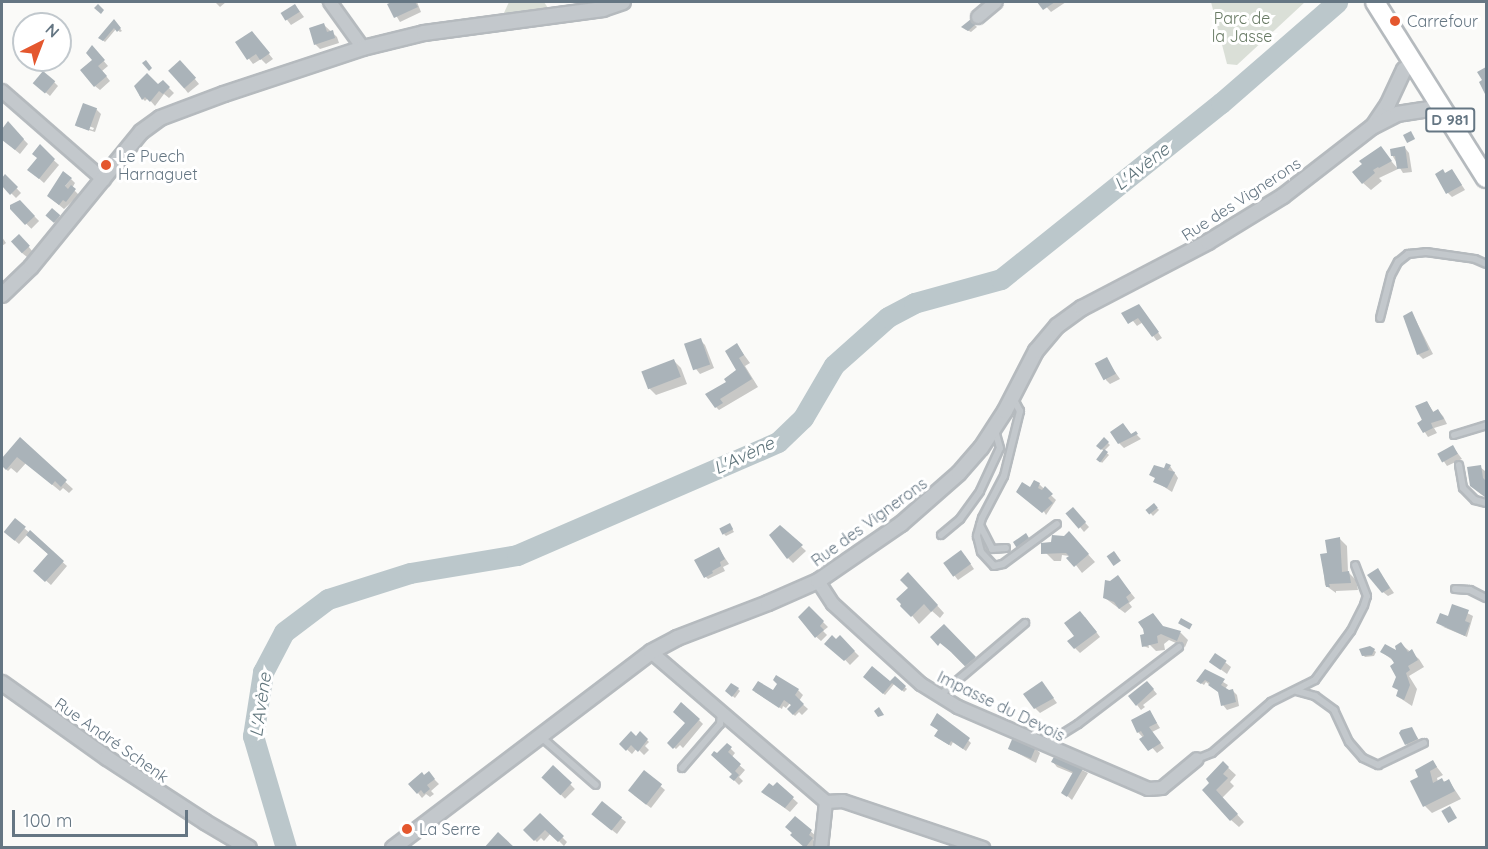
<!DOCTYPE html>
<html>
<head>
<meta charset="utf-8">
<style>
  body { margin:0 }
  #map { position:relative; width:1488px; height:849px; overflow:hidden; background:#fafaf8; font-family:Quicksand,sans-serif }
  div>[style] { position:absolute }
  .green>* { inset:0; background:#dadfd7 }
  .shadow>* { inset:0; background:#0003; transform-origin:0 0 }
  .river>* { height:21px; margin:-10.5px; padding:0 10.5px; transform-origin:10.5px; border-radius:10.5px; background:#bbc7cb }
  .building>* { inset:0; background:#aab3b9; transform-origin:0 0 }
  .roads { filter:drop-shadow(2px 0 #b5babe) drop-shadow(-2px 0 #b5babe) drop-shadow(0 2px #b5babe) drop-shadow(0 -2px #b5babe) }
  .service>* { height:6px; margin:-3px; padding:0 3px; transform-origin:3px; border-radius:3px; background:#c3c8cc }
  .minor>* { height:12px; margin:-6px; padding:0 6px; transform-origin:6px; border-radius:6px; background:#c3c8cc }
  .tertiary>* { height:14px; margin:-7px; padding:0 7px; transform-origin:7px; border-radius:7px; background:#c3c8cc }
  .primary>* { height:18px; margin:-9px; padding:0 9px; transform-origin:9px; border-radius:9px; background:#fff }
  .dots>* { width:16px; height:16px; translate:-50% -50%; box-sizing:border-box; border:3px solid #fff; border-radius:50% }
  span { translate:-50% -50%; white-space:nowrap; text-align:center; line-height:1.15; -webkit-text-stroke:6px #fff; paint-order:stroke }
  .shield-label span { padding:2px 4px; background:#fff; border:2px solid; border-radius:4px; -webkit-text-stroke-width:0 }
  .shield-label { font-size:15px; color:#657683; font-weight:700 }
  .park-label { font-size:16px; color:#687a64 }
  .poi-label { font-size:16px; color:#657683 }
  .left { translate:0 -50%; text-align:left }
  .street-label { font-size:16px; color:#657683 }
  .water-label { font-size:18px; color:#60757c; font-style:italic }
  .frame { position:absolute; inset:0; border:3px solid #657683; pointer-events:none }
  .north { position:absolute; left:12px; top:12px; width:60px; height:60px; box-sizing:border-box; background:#fff; border:2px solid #c1c8cd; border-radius:50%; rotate:42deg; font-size:16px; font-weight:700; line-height:24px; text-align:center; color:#657683 }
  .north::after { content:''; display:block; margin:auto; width:21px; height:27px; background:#e4572e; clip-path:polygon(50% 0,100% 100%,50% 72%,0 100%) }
  .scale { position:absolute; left:12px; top:810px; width:176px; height:27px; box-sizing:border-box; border:3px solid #657683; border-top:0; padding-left:8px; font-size:18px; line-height:21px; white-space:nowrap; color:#657683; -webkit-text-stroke:4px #fff; paint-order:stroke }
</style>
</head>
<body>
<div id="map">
  <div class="green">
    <i style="clip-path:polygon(509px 2px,544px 2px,548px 8px,503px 15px)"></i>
    <i style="clip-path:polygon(1211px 2px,1305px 2px,1237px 65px,1227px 64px)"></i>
  </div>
  <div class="shadow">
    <i style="clip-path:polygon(215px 2px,226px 2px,220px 7px)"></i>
    <i style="clip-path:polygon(395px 2px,417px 2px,421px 12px,400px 22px,389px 4px)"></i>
    <i style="clip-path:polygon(1042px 2px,1066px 2px,1051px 12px)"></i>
    <i style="clip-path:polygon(295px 5px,304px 17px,291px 25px,282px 13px)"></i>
    <i style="clip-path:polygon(114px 21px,122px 31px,120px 32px,116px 29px,105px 42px,100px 38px)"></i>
    <i style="clip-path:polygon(971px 21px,977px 27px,971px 32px,965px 29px)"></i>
    <i style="clip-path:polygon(324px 25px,337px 37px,339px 43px,320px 49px,315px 44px)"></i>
    <i style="clip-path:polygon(256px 38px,273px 59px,266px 64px,261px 59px,253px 64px,237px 43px)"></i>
    <i style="clip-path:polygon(96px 52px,108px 66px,102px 71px,110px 81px,100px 90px,95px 86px)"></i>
    <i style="clip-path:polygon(185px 67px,199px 84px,188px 93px,184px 88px)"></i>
    <i style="clip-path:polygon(54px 82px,58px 86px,50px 96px,35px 83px)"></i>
    <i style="clip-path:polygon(163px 82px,174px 93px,169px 98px,164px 94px,155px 106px,148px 98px,145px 101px,139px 95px)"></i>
    <i style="clip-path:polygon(evenodd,96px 109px,101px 114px,95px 132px,76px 126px,96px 109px,81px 123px,94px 128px,93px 130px,81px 126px,81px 123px)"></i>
    <i style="clip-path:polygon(8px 123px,28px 144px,20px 154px,2px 139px,2px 132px)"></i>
    <i style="clip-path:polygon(1380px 148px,1398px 169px,1379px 178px,1382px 181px,1371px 190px,1363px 183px)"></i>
    <i style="clip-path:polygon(1405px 148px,1409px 153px,1412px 172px,1403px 173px,1392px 155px)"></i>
    <i style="clip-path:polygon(48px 155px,59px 165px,44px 183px,34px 174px)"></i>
    <i style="clip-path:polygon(1452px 170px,1465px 190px,1452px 197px,1448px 193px,1445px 174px)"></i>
    <i style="clip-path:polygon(5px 176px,21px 193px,16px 198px,2px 184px)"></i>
    <i style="clip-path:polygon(71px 179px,75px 183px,72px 188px,79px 195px,64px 209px,53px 200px)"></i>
    <i style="left:20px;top:202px;width:27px;height:11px;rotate:45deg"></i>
    <i style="clip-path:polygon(52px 210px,61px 218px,55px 223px,47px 215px)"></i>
    <i style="clip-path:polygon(2px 237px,6px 243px,2px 246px)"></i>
    <i style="clip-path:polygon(23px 240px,33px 252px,27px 257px,22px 253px)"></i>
    <i style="clip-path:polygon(1143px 311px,1162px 338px,1157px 341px,1143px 322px,1137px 326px,1126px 312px)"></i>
    <i style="clip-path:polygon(1412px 313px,1433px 354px,1423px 359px,1418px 354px)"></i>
    <i style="clip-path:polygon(700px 340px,705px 345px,714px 368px,700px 374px,696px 369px)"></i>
    <i style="clip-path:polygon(737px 345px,750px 363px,745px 366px,758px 387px,719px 410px,712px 403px,738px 370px)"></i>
    <i style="clip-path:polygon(1106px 359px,1120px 379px,1110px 384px,1106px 380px)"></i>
    <i style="clip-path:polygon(673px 360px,681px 368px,687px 384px,656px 395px,649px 388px)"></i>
    <i style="clip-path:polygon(1427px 402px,1434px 413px,1438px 411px,1443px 416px,1447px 424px,1434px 428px,1437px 433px,1428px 437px,1419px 423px,1423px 418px)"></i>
    <i style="clip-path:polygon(1123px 425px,1132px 435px,1135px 433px,1141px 439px,1124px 448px,1119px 443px)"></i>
    <i style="clip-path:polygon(1104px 439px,1110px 445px,1104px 451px,1109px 455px,1102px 463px,1098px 458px,1104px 451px,1098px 446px)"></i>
    <i style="clip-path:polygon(20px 440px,73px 489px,69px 493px,63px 488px,60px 491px,26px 463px,17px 473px,11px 468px,8px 471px,2px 465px,2px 461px)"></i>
    <i style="clip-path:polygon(1453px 447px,1462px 459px,1447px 466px,1439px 454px)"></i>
    <i style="clip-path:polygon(1170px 466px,1178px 478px,1172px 492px,1155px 481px)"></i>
    <i style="clip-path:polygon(1480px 467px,1485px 471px,1486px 498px,1476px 490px)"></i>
    <i style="clip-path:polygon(1039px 484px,1056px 500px,1046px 515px,1031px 489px)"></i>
    <i style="clip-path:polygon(1154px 505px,1159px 510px,1153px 516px,1148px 510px)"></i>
    <i style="clip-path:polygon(1077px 514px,1089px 527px,1084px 532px,1080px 527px)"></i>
    <i style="clip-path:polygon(15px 520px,67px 566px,51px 585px,35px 571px,49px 555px,27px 535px,19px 544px,5px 532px)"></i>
    <i style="clip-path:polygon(731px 527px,734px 532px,726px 536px,724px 534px)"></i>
    <i style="clip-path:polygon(780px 527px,806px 551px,793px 563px,784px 554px)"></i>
    <i style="clip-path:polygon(1340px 539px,1347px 546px,1348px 572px,1356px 580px,1358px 590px,1336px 591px,1336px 593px,1325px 585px,1322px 556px,1328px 554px)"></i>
    <i style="clip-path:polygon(1076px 541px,1095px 562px,1082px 573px,1069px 556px,1062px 555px,1061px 561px,1054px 561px,1046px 553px,1042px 553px,1053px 544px)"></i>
    <i style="clip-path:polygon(719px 549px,729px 564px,723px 567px,725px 571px,708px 579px,704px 575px)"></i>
    <i style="clip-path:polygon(965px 556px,974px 569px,958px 580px,954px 575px)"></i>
    <i style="clip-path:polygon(1378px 570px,1394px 593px,1388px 596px,1383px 592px)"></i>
    <i style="clip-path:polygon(915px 581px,944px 613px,940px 618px,932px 611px,919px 624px,898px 599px)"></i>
    <i style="clip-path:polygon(1122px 582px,1135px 598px,1129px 603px,1132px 607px,1125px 613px,1105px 598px)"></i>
    <i style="clip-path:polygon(1453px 606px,1473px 616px,1467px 637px,1441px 626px,1453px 629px,1449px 618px)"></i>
    <i style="clip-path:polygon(809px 608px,828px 627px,823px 631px,827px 635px,821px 641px,813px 634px)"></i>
    <i style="clip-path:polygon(1153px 615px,1164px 628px,1181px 633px,1188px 640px,1185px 647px,1169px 640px,1164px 644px,1165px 650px,1156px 651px,1148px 643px,1149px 648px,1143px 646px)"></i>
    <i style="clip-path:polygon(1085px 617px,1100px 637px,1080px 653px,1075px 648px,1076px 636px)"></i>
    <i style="left:944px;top:626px;width:54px;height:13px;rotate:46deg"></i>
    <i style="clip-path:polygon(840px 637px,859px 656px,850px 665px,835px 649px,836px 641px)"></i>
    <i style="clip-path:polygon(1401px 644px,1419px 659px,1424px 667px,1409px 676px,1417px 689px,1412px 706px,1397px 696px,1400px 691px,1395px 662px,1382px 652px,1397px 653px)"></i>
    <i style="clip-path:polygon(1370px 647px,1376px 652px,1374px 656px,1365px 657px,1363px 655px)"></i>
    <i style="clip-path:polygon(1216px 655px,1231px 667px,1227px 674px,1216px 666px)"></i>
    <i style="clip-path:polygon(1205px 671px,1228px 685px,1225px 689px,1233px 691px,1237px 695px,1239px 706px,1227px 710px,1223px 705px,1220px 693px,1206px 682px,1204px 685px,1198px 681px)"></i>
    <i style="clip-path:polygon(895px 678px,907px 689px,904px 692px,895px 683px,885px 695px,869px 681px,891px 683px)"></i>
    <i style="clip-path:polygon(1042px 683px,1057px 703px,1040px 713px,1035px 708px)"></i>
    <i style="clip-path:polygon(1152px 688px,1157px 694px,1143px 705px,1145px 707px,1141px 710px,1137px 705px)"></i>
    <i style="clip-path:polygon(738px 689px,740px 691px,735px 698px,729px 693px)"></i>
    <i style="clip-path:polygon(798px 690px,803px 695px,799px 701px,808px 709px,802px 715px,799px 712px,795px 716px,789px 709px,793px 706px,790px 703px,786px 708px,783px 706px,782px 709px,755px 692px)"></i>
    <i style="clip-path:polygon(1150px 712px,1160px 728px,1152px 732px,1164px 748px,1157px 753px,1138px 732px)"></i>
    <i style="clip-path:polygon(699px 720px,703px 724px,683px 748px,680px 745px,676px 749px,669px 743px)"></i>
    <i style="clip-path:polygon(932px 724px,966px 738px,971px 743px,966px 751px,953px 742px,951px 746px,938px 738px,939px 731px)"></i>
    <i style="clip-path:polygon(1411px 729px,1422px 744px,1411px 749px,1406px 744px)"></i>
    <i style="clip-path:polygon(640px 733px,649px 742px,645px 746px,649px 750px,644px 755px,637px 748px,632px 754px,621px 744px,642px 743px)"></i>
    <i style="clip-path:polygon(727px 745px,735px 753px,731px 758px,745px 770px,739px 777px,743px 781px,739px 785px,731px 777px,734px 774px,717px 756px)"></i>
    <i style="clip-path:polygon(1035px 748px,1040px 753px,1036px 763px,1010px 749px)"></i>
    <i style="clip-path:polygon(1055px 757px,1088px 773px,1072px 800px,1063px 792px,1074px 774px,1057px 767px,1053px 762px)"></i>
    <i style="clip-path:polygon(1433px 762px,1443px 775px,1437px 778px,1438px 782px,1449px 781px,1461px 799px,1432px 813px,1425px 806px,1420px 777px)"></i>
    <i style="clip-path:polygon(1223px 763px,1236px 775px,1230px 782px,1234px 786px,1222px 798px,1244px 822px,1239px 827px,1231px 820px,1211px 783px)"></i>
    <i style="left:553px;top:767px;width:31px;height:14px;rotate:45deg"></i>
    <i style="clip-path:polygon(644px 772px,665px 790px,651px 808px,634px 795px)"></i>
    <i style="clip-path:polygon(428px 773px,439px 784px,431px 791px,434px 794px,430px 797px,426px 794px,422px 798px,418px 793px)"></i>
    <i style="clip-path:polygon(777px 784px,798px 803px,790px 812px,763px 792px)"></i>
    <i style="clip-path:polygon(602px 803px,626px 822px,617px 834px,598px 819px)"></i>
    <i style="clip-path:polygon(540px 815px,567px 842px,564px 846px,551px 833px,544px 841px,541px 838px,537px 842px,525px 830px)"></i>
    <i style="clip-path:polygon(795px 818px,816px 836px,813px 840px,817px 844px,814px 848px,807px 848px,803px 843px)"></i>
  </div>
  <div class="river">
    <i style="left:286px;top:848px;width:117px;rotate:-106.4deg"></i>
    <i style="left:253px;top:736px;width:65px;rotate:-81.1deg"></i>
    <i style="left:263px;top:672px;width:45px;rotate:-62.3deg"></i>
    <i style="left:284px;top:632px;width:55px;rotate:-36.9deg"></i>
    <i style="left:328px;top:599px;width:86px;rotate:-17.6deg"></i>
    <i style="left:410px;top:573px;width:109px;rotate:-9.5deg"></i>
    <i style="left:517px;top:555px;width:284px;rotate:-23.4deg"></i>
    <i style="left:778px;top:442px;width:35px;rotate:-44deg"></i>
    <i style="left:803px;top:418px;width:61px;rotate:-59.7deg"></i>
    <i style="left:834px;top:365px;width:72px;rotate:-41.6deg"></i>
    <i style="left:888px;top:317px;width:30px;rotate:-28deg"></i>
    <i style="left:914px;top:303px;width:90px;rotate:-15.4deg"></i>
    <i style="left:1001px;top:279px;width:282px;rotate:-38.7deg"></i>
    <i style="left:1221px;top:103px;width:154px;rotate:-41deg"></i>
  </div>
  <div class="building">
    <i style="clip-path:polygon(392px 2px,415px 2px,418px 7px,394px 18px,387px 4px)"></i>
    <i style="clip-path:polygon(1037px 2px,1055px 2px,1043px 10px)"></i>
    <i style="clip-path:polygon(98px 4px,104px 10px,101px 14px,94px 8px)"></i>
    <i style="left:295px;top:4px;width:9px;height:17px;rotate:58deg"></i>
    <i style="clip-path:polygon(114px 19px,121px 28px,117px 32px,114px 28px,103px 41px,98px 38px)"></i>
    <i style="clip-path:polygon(971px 19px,976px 24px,968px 31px,961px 27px)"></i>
    <i style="clip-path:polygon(324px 23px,327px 32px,333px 30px,335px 38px,314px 45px,309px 28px)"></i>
    <i style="clip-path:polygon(252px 31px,270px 53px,260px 60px,256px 54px,247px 60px,235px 42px)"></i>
    <i style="clip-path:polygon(92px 45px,105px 60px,98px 66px,107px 76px,94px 87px,80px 70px,92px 60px,86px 53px)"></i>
    <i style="clip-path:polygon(146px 60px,152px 68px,149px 71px,142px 63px)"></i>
    <i style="left:180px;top:60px;width:24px;height:16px;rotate:48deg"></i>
    <i style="clip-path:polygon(1486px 67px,1486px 96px,1479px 82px,1482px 80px,1477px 72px)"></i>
    <i style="left:43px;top:71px;width:16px;height:16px;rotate:40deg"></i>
    <i style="clip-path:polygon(147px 73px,158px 84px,163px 80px,170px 87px,163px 94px,159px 91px,150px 102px,145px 97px,142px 100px,134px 86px)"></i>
    <i style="left:83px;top:103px;width:15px;height:24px;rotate:20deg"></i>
    <i style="clip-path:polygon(8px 121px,24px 139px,15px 150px,2px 140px,2px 129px)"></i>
    <i style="left:1411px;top:131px;width:9px;height:9px;rotate:63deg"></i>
    <i style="clip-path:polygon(40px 144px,55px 159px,39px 179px,27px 170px,37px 158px,32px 154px)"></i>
    <i style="clip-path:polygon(1381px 146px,1392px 161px,1379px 168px,1378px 167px,1373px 170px,1375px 173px,1362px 184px,1352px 172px,1362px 164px,1359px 161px)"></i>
    <i style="clip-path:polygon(1405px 146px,1408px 168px,1397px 169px,1395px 156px,1391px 156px,1390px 149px)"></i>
    <i style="clip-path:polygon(1443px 169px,1445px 173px,1452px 169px,1462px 185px,1446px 194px,1435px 174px)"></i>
    <i style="clip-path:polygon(63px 171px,72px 178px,65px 186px,68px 189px,71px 185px,76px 189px,66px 202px,63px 200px,59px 205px,47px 196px)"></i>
    <i style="clip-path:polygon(5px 174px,18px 187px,10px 195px,2px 186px,2px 178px)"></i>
    <i style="clip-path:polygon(20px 200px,35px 216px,25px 225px,10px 209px,10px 205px)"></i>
    <i style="left:52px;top:208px;width:11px;height:10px;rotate:41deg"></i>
    <i style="left:19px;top:234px;width:16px;height:11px;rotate:47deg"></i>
    <i style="clip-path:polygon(1139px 304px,1159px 332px,1152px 337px,1138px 318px,1128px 324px,1121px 313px)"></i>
    <i style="clip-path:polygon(1412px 311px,1429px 350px,1417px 355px,1403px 316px)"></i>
    <i style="left:701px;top:338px;width:28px;height:18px;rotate:71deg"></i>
    <i style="clip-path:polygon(737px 343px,744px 355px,739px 358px,752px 379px,720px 399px,723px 403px,715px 408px,705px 394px,726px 382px,724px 379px,736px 370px,725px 351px)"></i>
    <i style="left:1107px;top:357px;width:19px;height:14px;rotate:62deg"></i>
    <i style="left:674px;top:359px;width:19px;height:35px;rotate:69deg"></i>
    <i style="clip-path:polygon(1427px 401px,1433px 412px,1438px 409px,1444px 419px,1431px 423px,1433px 428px,1423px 433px,1417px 423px,1422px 420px,1415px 406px)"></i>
    <i style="clip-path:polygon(1123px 423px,1131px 434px,1136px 431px,1138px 434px,1118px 444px,1110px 432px)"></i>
    <i style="clip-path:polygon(20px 437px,67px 480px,61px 487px,55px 481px,52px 485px,17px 457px,6px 470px,2px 466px,2px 458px)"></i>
    <i style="clip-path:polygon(1104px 437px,1109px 442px,1101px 450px,1096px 446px)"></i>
    <i style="left:1453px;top:445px;width:10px;height:18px;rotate:61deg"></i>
    <i style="left:1104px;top:449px;width:5px;height:13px;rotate:37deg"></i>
    <i style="clip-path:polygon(1166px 463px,1171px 465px,1168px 470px,1175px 472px,1167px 488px,1153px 482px,1155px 478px,1149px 475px,1154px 465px,1164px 468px)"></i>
    <i style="clip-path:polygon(1481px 465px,1483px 478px,1486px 481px,1485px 497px,1470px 486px,1467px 467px)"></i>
    <i style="clip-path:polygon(1034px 480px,1040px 483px,1038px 488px,1042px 490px,1045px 486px,1053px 494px,1048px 498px,1053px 503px,1042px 513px,1016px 492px,1022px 482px,1030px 487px)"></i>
    <i style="left:1154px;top:503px;width:6px;height:11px;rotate:51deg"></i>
    <i style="left:1073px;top:507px;width:20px;height:10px;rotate:49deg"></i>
    <i style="left:15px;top:518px;width:14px;height:18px;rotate:39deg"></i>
    <i style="left:730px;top:523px;width:7px;height:12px;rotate:63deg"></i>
    <i style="clip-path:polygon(780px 525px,803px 545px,787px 559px,769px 535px)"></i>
    <i style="clip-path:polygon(30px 530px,64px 561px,45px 582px,33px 571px,48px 554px,26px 535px)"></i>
    <i style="clip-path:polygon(1069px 531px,1089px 554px,1074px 567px,1066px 558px,1069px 556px,1066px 553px,1041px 554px,1041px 543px,1051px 542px,1052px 535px,1064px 536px)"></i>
    <i style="clip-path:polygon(1026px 533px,1029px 538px,1018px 550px,1013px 542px)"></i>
    <i style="clip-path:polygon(1340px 537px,1342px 572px,1349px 571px,1351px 583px,1329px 584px,1330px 587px,1326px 587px,1320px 554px,1327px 553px,1325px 540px)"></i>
    <i style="clip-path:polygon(719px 547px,725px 559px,720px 562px,721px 566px,712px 571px,713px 573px,704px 578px,694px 560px)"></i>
    <i style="left:961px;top:550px;width:17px;height:22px;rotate:54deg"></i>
    <i style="left:1114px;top:551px;width:12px;height:9px;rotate:55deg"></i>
    <i style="clip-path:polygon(1378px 568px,1390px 588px,1382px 593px,1367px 575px)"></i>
    <i style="clip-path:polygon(908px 572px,938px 605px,931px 612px,924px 604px,911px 617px,900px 606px,901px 604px,896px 599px,908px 588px,900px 580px)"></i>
    <i style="clip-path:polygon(1118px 575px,1131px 593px,1126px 597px,1129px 602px,1119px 609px,1114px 602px,1103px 598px,1105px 580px,1110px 581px)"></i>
    <i style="clip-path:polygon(1452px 604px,1469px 610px,1465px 621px,1470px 623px,1465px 636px,1436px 623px,1440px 613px,1448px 616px)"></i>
    <i style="clip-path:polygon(809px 606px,824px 621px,820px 626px,824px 630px,815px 638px,798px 617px)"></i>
    <i style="clip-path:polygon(1080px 611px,1097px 632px,1074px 649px,1067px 641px,1074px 636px,1064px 623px)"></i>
    <i style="clip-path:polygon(1153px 613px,1163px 626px,1181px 631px,1177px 641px,1161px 634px,1157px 636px,1158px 643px,1142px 647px,1140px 635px,1144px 634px,1143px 629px,1138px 622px)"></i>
    <i style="left:1181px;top:618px;width:13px;height:6px;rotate:29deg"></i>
    <i style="clip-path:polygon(944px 624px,976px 657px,965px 666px,951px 652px,940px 643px,938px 646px,930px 637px)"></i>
    <i style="clip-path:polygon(832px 635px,836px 639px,840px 635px,855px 651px,844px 661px,824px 644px)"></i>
    <i style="clip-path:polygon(1401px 642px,1408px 652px,1412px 649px,1418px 660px,1408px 666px,1410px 670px,1406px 673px,1410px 685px,1404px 700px,1396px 696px,1398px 690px,1392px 687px,1396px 677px,1390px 666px,1394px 663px,1391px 658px,1380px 652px,1385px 644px,1396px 650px,1395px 646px)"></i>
    <i style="clip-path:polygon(1370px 646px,1375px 649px,1372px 655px,1362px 656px,1359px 649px)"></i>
    <i style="left:1215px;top:653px;width:14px;height:11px;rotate:34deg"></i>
    <i style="clip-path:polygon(872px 666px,890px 681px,895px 676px,906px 686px,902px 691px,892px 683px,883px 694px,863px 677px)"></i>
    <i style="clip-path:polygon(1205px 669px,1225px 679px,1221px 685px,1229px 690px,1233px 689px,1236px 702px,1221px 706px,1218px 692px,1208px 685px,1210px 683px,1205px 680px,1201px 684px,1196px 681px)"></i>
    <i style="clip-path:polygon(776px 675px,799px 689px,795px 695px,804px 704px,793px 715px,787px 709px,791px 705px,784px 700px,779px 708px,752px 690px,758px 681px,773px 690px,777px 684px,773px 680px)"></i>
    <i style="clip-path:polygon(1042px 681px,1054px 698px,1034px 709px,1023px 694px)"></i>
    <i style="clip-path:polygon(1147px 681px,1154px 689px,1136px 706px,1128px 696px)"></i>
    <i style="clip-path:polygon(731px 683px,739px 688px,732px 697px,725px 691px)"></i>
    <i style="clip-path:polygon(681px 702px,700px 719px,673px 749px,667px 743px,685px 723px,673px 712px)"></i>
    <i style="clip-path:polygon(879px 707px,884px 715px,878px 717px,874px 711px)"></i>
    <i style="clip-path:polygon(1150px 710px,1157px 723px,1149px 727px,1161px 743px,1148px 751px,1139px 739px,1144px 736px,1141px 731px,1137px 733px,1131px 720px)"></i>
    <i style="clip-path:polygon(937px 713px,970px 738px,963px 749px,951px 741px,949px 745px,934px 736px,938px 730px,930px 725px)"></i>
    <i style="clip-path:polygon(1412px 727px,1418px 739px,1405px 745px,1399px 733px,1401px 730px)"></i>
    <i style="clip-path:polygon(631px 731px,636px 736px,640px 731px,648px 739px,638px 752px,631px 745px,626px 751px,619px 744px)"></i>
    <i style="left:1013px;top:737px;width:25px;height:13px;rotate:23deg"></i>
    <i style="clip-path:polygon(727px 743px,732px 747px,728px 752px,741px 764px,735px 771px,739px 775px,734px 781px,729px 777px,732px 774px,711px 755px,714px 751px,717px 753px)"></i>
    <i style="clip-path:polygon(1055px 755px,1084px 767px,1067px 797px,1061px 793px,1073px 772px,1051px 762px)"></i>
    <i style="clip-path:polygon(1433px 760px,1437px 767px,1430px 771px,1433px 783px,1442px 778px,1444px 782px,1449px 779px,1455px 791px,1423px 807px,1410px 781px,1418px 777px,1415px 770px)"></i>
    <i style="clip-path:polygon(1223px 761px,1229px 767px,1223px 774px,1228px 778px,1216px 790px,1238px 814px,1230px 821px,1202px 790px,1209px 783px,1206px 779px)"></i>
    <i style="left:553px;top:765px;width:26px;height:17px;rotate:43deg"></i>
    <i style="left:644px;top:770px;width:23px;height:26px;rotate:38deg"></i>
    <i style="clip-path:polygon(429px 771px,435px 779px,427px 785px,430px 789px,424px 794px,421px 790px,417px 794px,408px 784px,422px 772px,424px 775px)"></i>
    <i style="clip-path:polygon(777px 782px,794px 797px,785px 808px,761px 792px,769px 783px,773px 786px)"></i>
    <i style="left:602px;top:801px;width:26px;height:17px;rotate:39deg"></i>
    <i style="left:1450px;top:806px;width:14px;height:10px;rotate:60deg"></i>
    <i style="clip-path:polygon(540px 813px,564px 836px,558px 842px,545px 830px,534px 841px,523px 830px)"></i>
    <i style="clip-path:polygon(795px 816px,812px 830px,809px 835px,813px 838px,805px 848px,790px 835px,792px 833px,785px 827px)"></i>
    <i style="clip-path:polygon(498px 832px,515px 848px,484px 848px)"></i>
  </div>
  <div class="roads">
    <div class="service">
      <i style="left:1380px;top:318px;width:44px;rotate:-75.7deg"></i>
      <i style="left:1391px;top:275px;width:15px;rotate:-62deg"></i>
      <i style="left:1398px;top:262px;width:13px;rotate:-39deg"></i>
      <i style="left:1408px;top:254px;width:18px;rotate:-6deg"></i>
      <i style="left:1426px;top:252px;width:49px;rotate:8.1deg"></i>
      <i style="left:1475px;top:259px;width:12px;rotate:24deg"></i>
      <i style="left:1013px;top:398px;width:15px;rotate:62deg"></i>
      <i style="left:1020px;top:411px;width:67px;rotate:103.8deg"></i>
      <i style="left:1004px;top:476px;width:47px;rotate:117.6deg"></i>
      <i style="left:982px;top:518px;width:19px;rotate:106deg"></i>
      <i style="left:977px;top:536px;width:16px;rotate:76deg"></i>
      <i style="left:981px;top:552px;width:19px;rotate:47deg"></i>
      <i style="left:994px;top:566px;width:9px;rotate:-13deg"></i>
      <i style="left:1003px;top:564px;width:67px;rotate:-36.5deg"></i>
      <i style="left:1454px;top:435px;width:34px;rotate:-17deg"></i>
      <i style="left:1459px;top:465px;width:23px;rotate:80deg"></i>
      <i style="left:1463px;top:488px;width:17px;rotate:45deg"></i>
      <i style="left:1475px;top:500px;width:11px;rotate:15deg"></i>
      <i style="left:980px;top:525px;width:27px;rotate:63deg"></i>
      <i style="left:992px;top:549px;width:14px;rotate:-4deg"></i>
      <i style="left:941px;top:535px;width:25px;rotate:-40deg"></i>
      <i style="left:960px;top:519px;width:34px;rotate:-54deg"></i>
      <i style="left:980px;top:491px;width:47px;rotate:-65.1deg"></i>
      <i style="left:1000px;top:448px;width:19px;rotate:-106deg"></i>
      <i style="left:1455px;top:589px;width:15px;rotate:4deg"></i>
      <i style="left:1470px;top:590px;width:18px;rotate:27deg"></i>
      <i style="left:1297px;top:691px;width:19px;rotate:16deg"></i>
      <i style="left:1315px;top:696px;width:24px;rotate:36deg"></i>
      <i style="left:1334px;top:710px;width:35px;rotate:65deg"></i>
      <i style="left:1349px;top:742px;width:21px;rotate:49deg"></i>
      <i style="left:1363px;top:758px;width:17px;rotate:25deg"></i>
      <i style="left:1378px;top:765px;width:51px;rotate:-25.6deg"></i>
      <i style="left:939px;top:696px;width:113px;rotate:-40.3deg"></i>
      <i style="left:540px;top:736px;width:74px;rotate:41.2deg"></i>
      <i style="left:1046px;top:744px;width:38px;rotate:-32deg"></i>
      <i style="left:1078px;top:724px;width:127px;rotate:-37.3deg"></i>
      <i style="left:1197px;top:759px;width:16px;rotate:-22deg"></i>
      <i style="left:1212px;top:753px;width:78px;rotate:-40.8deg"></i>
      <i style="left:1271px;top:702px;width:49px;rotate:-26.6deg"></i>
      <i style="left:1315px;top:680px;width:61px;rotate:-53.7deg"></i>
      <i style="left:1351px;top:631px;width:29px;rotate:-63deg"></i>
      <i style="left:1364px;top:605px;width:9px;rotate:-72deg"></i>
      <i style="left:1367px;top:596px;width:33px;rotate:-111deg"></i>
      <i style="left:682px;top:768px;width:58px;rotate:-49.2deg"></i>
      <i style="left:720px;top:724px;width:12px;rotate:-85deg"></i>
    </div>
    <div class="minor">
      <i style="left:330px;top:2px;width:57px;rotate:54.3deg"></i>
      <i style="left:978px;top:17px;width:23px;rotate:-40deg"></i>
      <i style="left:2px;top:91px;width:135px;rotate:41.1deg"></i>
      <i style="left:818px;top:581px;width:27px;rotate:57deg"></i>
      <i style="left:833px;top:604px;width:119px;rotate:42.3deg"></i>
      <i style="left:921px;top:684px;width:44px;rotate:31.9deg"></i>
      <i style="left:958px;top:707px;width:207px;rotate:23.3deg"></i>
      <i style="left:1148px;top:789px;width:14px;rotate:-4deg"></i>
      <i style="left:1162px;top:788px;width:45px;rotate:-39.6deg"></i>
      <i style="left:651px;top:652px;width:230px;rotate:40.6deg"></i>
      <i style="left:826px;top:802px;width:17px;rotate:-3deg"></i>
      <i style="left:843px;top:801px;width:148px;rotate:18.6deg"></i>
      <i style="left:821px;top:848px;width:46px;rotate:-83.8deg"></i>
    </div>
    <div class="tertiary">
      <i style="left:1374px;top:125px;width:25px;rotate:-56deg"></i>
      <i style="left:1388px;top:104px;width:38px;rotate:-65deg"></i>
      <i style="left:1404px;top:70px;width:11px;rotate:-41deg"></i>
      <i style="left:2px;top:295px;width:40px;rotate:-44deg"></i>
      <i style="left:31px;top:267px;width:174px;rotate:-50.8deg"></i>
      <i style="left:141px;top:132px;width:24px;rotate:-36deg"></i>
      <i style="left:160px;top:118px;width:68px;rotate:-20.6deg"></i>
      <i style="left:224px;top:94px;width:146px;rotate:-18.3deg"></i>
      <i style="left:363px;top:48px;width:63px;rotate:-13.8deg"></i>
      <i style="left:424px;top:33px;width:181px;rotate:-7.6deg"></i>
      <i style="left:603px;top:9px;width:21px;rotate:-19deg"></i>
      <i style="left:2px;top:683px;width:129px;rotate:35.5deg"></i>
      <i style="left:107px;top:758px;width:117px;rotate:33.1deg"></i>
      <i style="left:205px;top:822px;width:51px;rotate:30.6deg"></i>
      <i style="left:393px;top:848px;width:324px;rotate:-37.2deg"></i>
      <i style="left:651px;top:652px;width:30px;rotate:-28deg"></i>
      <i style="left:677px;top:638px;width:97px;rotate:-21deg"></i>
      <i style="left:768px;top:603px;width:55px;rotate:-23.7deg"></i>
      <i style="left:818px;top:581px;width:101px;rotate:-34.5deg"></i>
      <i style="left:901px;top:524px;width:77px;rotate:-41.3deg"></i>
      <i style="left:959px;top:473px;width:33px;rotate:-49deg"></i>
      <i style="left:981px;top:448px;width:44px;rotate:-57deg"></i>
      <i style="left:1005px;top:411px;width:68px;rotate:-62.7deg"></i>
      <i style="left:1036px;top:351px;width:33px;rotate:-50deg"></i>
      <i style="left:1057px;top:326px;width:31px;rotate:-36deg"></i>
      <i style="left:1082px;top:308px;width:142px;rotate:-27.6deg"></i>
      <i style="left:1208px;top:242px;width:88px;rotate:-31.5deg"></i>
      <i style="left:1283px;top:196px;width:113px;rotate:-37.8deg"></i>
      <i style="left:1372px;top:127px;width:28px;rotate:-27deg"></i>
      <i style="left:1397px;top:114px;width:46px;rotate:-8.8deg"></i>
    </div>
    <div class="primary">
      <i style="left:1375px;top:2px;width:208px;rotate:57.8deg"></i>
    </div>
  </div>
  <div class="dots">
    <i style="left:1395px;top:21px;background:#e4572e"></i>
    <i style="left:106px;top:165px;background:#e4572e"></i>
    <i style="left:407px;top:829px;background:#e4572e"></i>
  </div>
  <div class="shield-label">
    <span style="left:1450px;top:120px">D 981</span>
  </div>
  <div class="park-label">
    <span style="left:1242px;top:27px">Parc de<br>la Jasse</span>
  </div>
  <div class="poi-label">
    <span class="left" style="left:1407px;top:21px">Carrefour</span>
    <span class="left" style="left:118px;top:165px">Le Puech<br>Harnaguet</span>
    <span class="left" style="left:419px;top:829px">La Serre</span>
  </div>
  <div class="street-label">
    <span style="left:1241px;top:199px;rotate:-33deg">Rue des Vignerons</span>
    <span style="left:869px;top:522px;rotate:-36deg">Rue des Vignerons</span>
    <span style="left:1001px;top:706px;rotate:26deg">Impasse du Devois</span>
    <span style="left:112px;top:740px;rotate:35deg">Rue André Schenk</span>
  </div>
  <div class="water-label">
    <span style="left:1142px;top:167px;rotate:-38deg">L'Avène</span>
    <span style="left:744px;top:456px;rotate:-25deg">L'Avène</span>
    <span style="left:261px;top:705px;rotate:-82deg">L'Avène</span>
  </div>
  <div class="frame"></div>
  <div class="north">N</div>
  <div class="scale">100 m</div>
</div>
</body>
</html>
